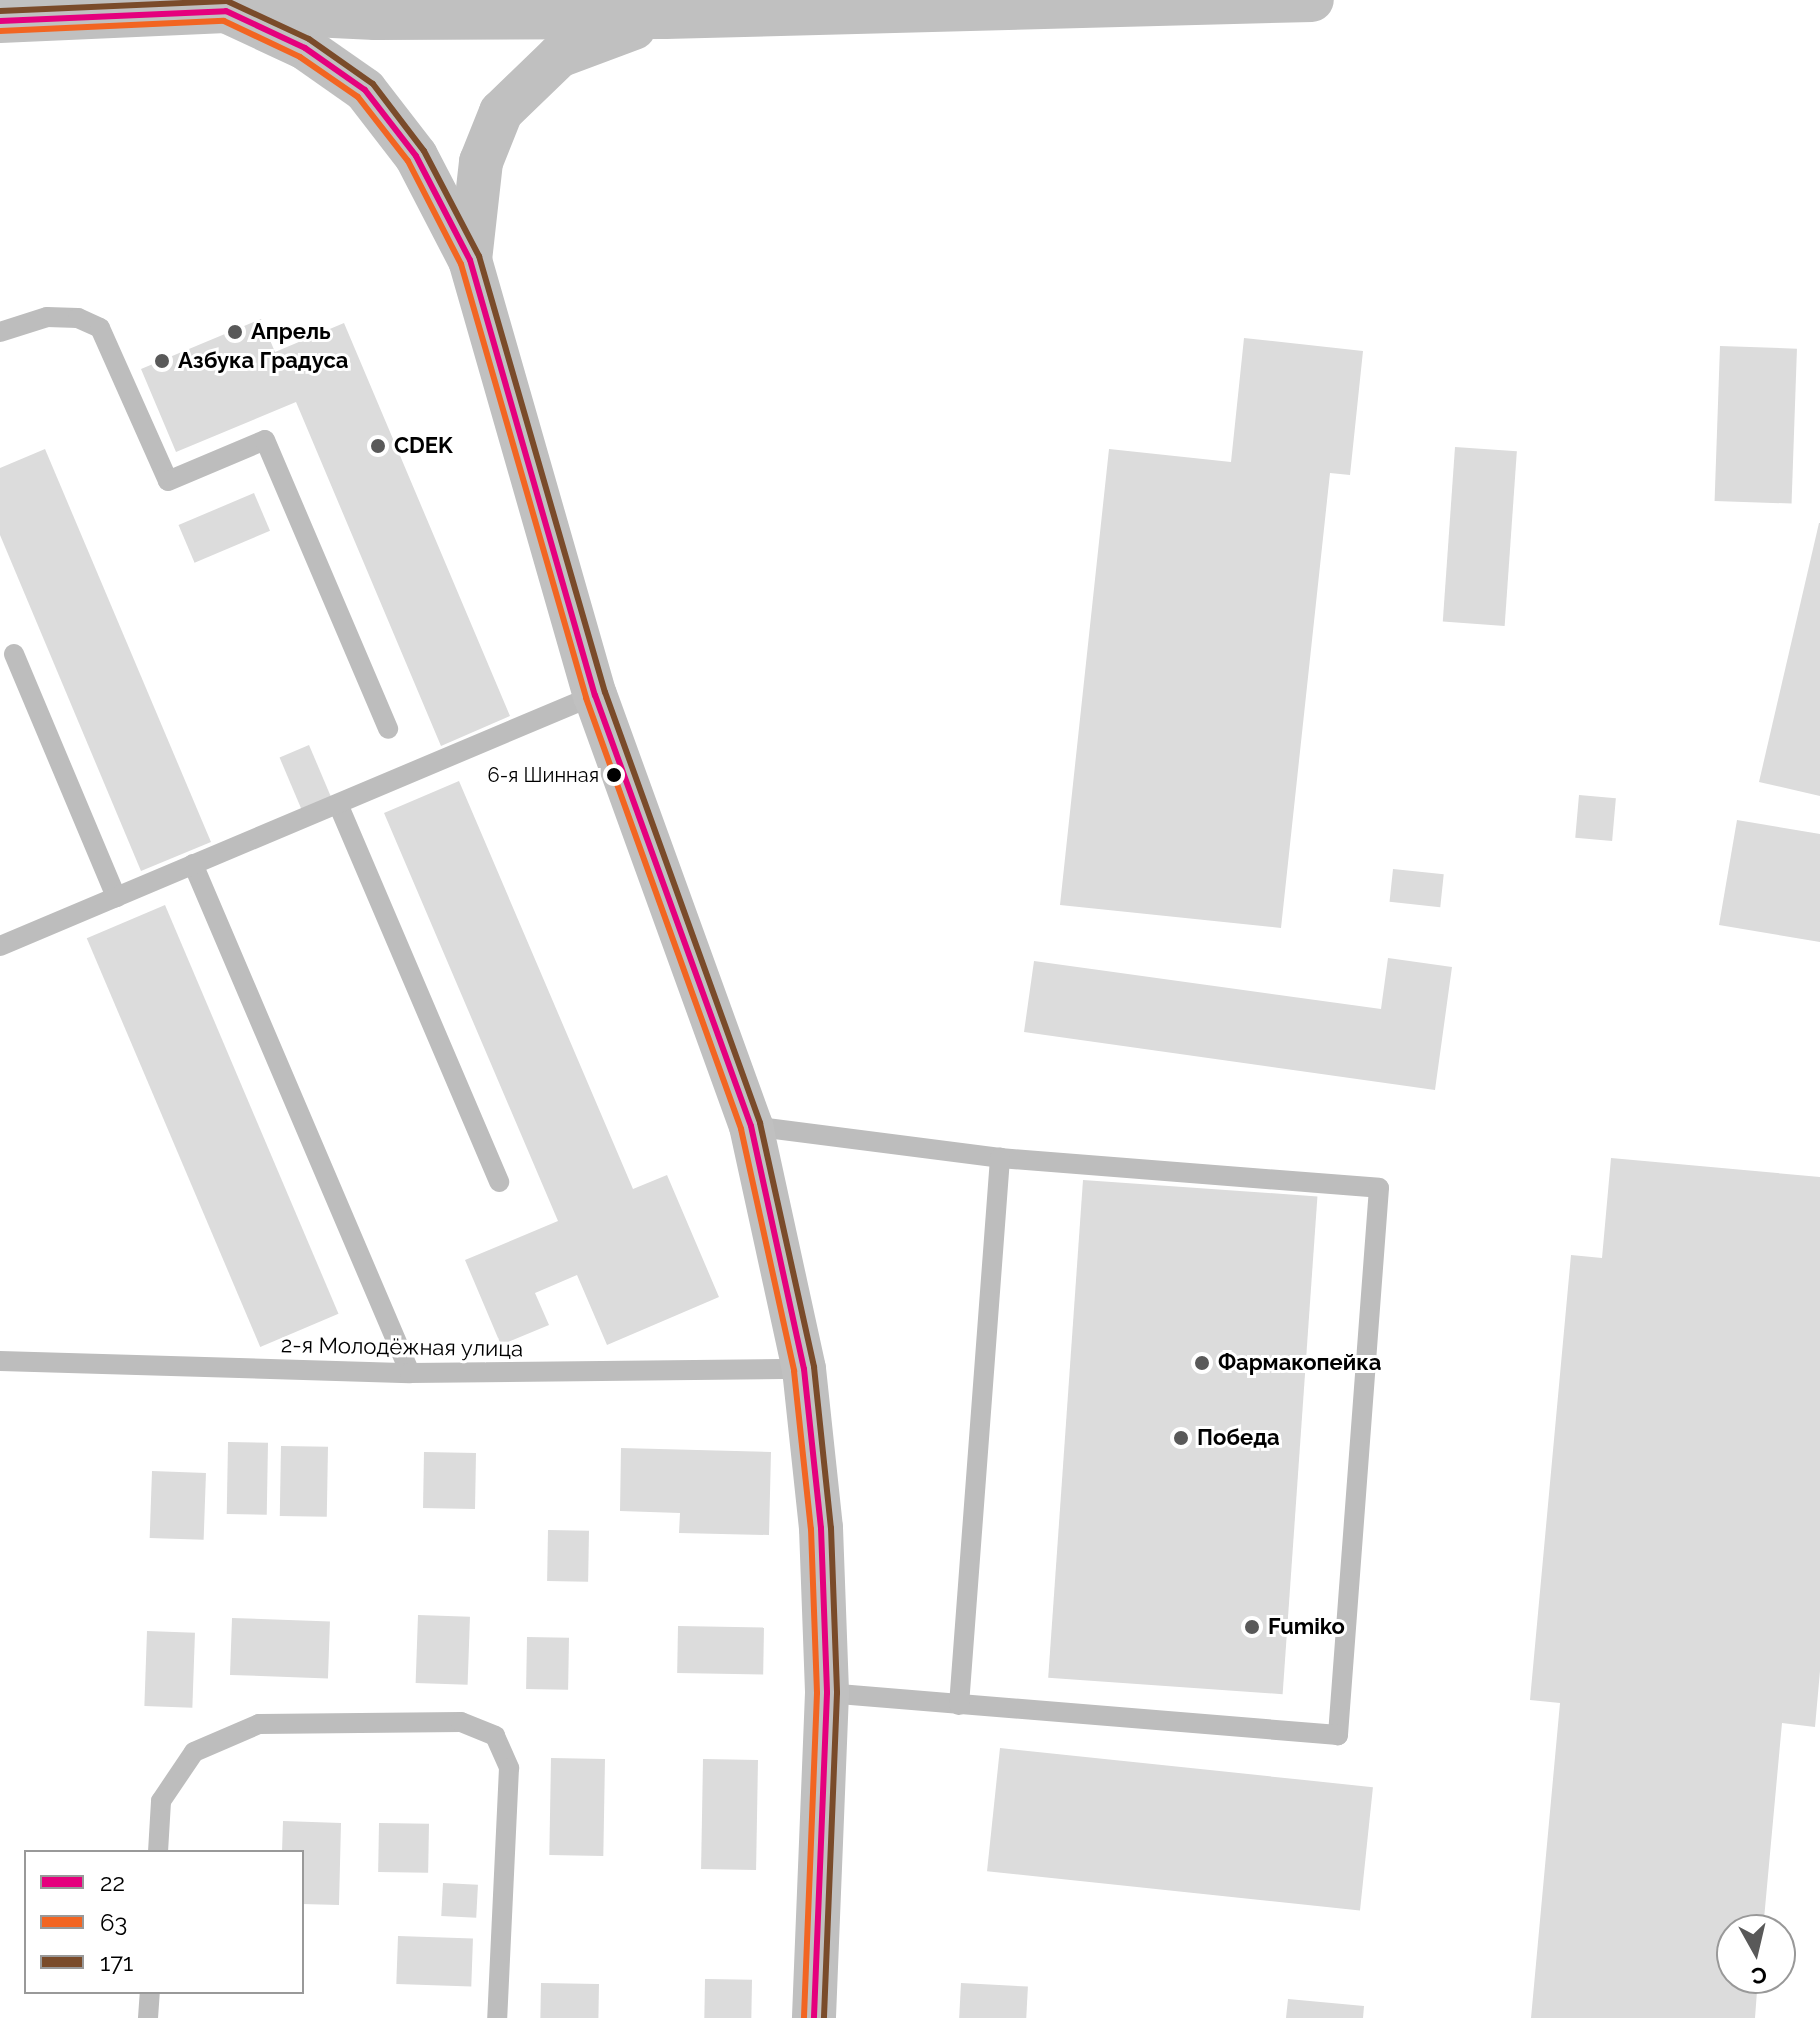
<!DOCTYPE html>
<html>
<head>
<meta charset="utf-8">
<style>
  body { margin:0 }
  #map { position:relative; width:1820px; height:2018px; overflow:hidden; background:#fff; font-family:Raleway,sans-serif }
  div>[style] { position:absolute }
  .building>* { inset:0; background:#dcdcdc; transform-origin:0 0 }
  .service>* { height:20px; margin:-10px; padding:0 10px; transform-origin:10px; border-radius:10px; background:#bdbdbd }
  .secondary>* { height:44px; margin:-22px; padding:0 22px; transform-origin:22px; border-radius:22px; background:#c0c0c0 }
  .bus-1>* { height:6px; margin:-3px; padding:0 3px; transform-origin:3px; border-radius:3px; background:#e5007d }
  .bus-2>* { height:6px; margin:-3px; padding:0 3px; transform-origin:3px; border-radius:3px; background:#f26522 }
  .bus-3>* { height:6px; margin:-3px; padding:0 3px; transform-origin:3px; border-radius:3px; background:#7a4b2a }
  .dots>* { width:22px; height:22px; translate:-50% -50%; box-sizing:border-box; border:4px solid #fff; border-radius:50% }
  span { translate:-50% -50%; white-space:nowrap; text-align:center; line-height:1.15; -webkit-text-stroke:6px #fff; paint-order:stroke }
  .bus-label { font-size:20px; color:#000 }
  .right { translate:-100% -50%; text-align:right }
  .poi-label { font-size:22px; color:#000; font-weight:700 }
  .left { translate:0 -50%; text-align:left }
  .street-label { font-size:22px; color:#000 }
  .legend { position:absolute; left:24px; top:1850px; width:280px; height:144px; box-sizing:border-box; background:#fff; border:2px solid #999; margin:0; padding:10px 14px; list-style:none; font-size:24px; color:#000 }
  .legend li { display:flex; align-items:center; gap:16px; height:40px }
  .legend b { width:40px; border:2px solid #999 }
  .north { position:absolute; left:1716px; top:1914px; width:80px; height:80px; box-sizing:border-box; background:#fff; border:2px solid #999; border-radius:50%; rotate:172deg; font-size:22px; font-weight:700; line-height:32px; text-align:center; color:#000 }
  .north::after { content:''; display:block; margin:auto; width:28px; height:36px; background:#595959; clip-path:polygon(50% 0,100% 100%,50% 72%,0 100%) }
</style>
</head>
<body>
<div id="map">
  <div class="building">
    <i style="clip-path:polygon(261px 319px,275px 352px,344px 323px,510px 716px,441px 746px,296px 402px,176px 452px,141px 369px)"></i>
    <i style="clip-path:polygon(1244px 338px,1363px 351px,1350px 475px,1330px 473px,1281px 928px,1060px 905px,1109px 449px,1231px 462px)"></i>
    <i style="left:1720px;top:346px;width:77px;height:155px;rotate:2deg"></i>
    <i style="left:1455px;top:447px;width:62px;height:175px;rotate:4deg"></i>
    <i style="clip-path:polygon(45px 449px,211px 842px,141px 871px,0 535px,0 468px)"></i>
    <i style="left:254px;top:493px;width:41px;height:82px;rotate:67deg"></i>
    <i style="clip-path:polygon(1819px 523px,1820px 523px,1820px 796px,1759px 782px)"></i>
    <i style="left:309px;top:745px;width:58px;height:32px;rotate:67deg"></i>
    <i style="clip-path:polygon(459px 781px,633px 1189px,667px 1175px,719px 1297px,607px 1345px,577px 1275px,535px 1293px,549px 1325px,501px 1345px,465px 1260px,558px 1221px,384px 813px)"></i>
    <i style="left:1579px;top:795px;width:37px;height:43px;rotate:5deg"></i>
    <i style="clip-path:polygon(1737px 820px,1820px 834px,1820px 942px,1719px 925px)"></i>
    <i style="left:1393px;top:869px;width:51px;height:33px;rotate:6deg"></i>
    <i style="left:165px;top:905px;width:444px;height:85px;rotate:67deg"></i>
    <i style="clip-path:polygon(1388px 958px,1452px 967px,1435px 1090px,1024px 1032px,1034px 961px,1381px 1009px)"></i>
    <i style="clip-path:polygon(1611px 1158px,1820px 1177px,1820px 1671px,1815px 1727px,1782px 1723px,1763px 1930px,1732px 1930px,1732px 1978px,1758px 1978px,1755px 2018px,1531px 2018px,1560px 1703px,1530px 1700px,1571px 1255px,1602px 1258px)"></i>
    <i style="left:1083px;top:1180px;width:235px;height:499px;rotate:4deg"></i>
    <i style="left:228px;top:1442px;width:40px;height:72px;rotate:1deg"></i>
    <i style="left:281px;top:1446px;width:47px;height:70px;rotate:1deg"></i>
    <i style="clip-path:polygon(621px 1448px,771px 1452px,769px 1535px,679px 1533px,680px 1513px,620px 1511px)"></i>
    <i style="left:424px;top:1452px;width:52px;height:56px;rotate:1deg"></i>
    <i style="left:152px;top:1471px;width:54px;height:67px;rotate:2deg"></i>
    <i style="left:548px;top:1530px;width:41px;height:51px;rotate:1deg"></i>
    <i style="left:418px;top:1615px;width:52px;height:68px;rotate:2deg"></i>
    <i style="left:232px;top:1618px;width:98px;height:57px;rotate:2deg"></i>
    <i style="left:678px;top:1626px;width:86px;height:47px;rotate:1deg"></i>
    <i style="left:147px;top:1631px;width:48px;height:75px;rotate:2deg"></i>
    <i style="left:527px;top:1637px;width:42px;height:52px;rotate:1deg"></i>
    <i style="left:1000px;top:1748px;width:375px;height:124px;rotate:6deg"></i>
    <i style="left:551px;top:1758px;width:54px;height:97px;rotate:1deg"></i>
    <i style="left:703px;top:1759px;width:55px;height:110px;rotate:1deg"></i>
    <i style="clip-path:polygon(283px 1821px,341px 1823px,339px 1905px,302px 1904px,302px 1852px,282px 1852px)"></i>
    <i style="left:379px;top:1823px;width:50px;height:49px;rotate:1deg"></i>
    <i style="left:443px;top:1883px;width:35px;height:33px;rotate:3deg"></i>
    <i style="left:398px;top:1936px;width:75px;height:48px;rotate:2deg"></i>
    <i style="left:705px;top:1979px;width:47px;height:39px;rotate:1deg"></i>
    <i style="left:541px;top:1983px;width:58px;height:35px;rotate:1deg"></i>
    <i style="left:961px;top:1983px;width:67px;height:35px;rotate:3deg"></i>
    <i style="clip-path:polygon(1288px 1999px,1364px 2006px,1363px 2018px,1286px 2018px)"></i>
  </div>
  <div class="service">
    <i style="left:0;top:332px;width:49px;rotate:-17.7deg"></i>
    <i style="left:47px;top:317px;width:31px;rotate:2deg"></i>
    <i style="left:78px;top:318px;width:24px;rotate:24deg"></i>
    <i style="left:100px;top:328px;width:167px;rotate:66deg"></i>
    <i style="left:168px;top:481px;width:105px;rotate:-22.9deg"></i>
    <i style="left:265px;top:440px;width:314px;rotate:66.9deg"></i>
    <i style="left:14px;top:654px;width:264px;rotate:67.2deg"></i>
    <i style="left:338px;top:804px;width:411px;rotate:66.9deg"></i>
    <i style="left:193px;top:864px;width:553px;rotate:66.91deg"></i>
    <i style="left:0;top:946px;width:646px;rotate:-22.87deg"></i>
    <i style="left:751px;top:1126px;width:251px;rotate:7.3deg"></i>
    <i style="left:1000px;top:1158px;width:380px;rotate:4.5deg"></i>
    <i style="left:1379px;top:1188px;width:549px;rotate:94.29deg"></i>
    <i style="left:1338px;top:1735px;width:513px;rotate:-175.3deg"></i>
    <i style="left:0;top:1361px;width:410px;rotate:1.7deg"></i>
    <i style="left:410px;top:1373px;width:394px;rotate:-0.6deg"></i>
    <i style="left:959px;top:1705px;width:549px;rotate:-85.71deg"></i>
    <i style="left:158px;top:1852px;width:51px;rotate:-86.6deg"></i>
    <i style="left:161px;top:1801px;width:59px;rotate:-56deg"></i>
    <i style="left:194px;top:1752px;width:71px;rotate:-23.3deg"></i>
    <i style="left:259px;top:1724px;width:202px;rotate:-0.6deg"></i>
    <i style="left:461px;top:1722px;width:37px;rotate:22deg"></i>
    <i style="left:495px;top:1736px;width:35px;rotate:66deg"></i>
    <i style="left:509px;top:1768px;width:250px;rotate:92.7deg"></i>
    <i style="left:148px;top:2018px;width:26px;rotate:-86deg"></i>
  </div>
  <div class="secondary">
    <i style="left:226px;top:11px;width:87px;rotate:25.1deg"></i>
    <i style="left:305px;top:48px;width:73px;rotate:35deg"></i>
    <i style="left:365px;top:90px;width:83px;rotate:52.3deg"></i>
    <i style="left:416px;top:156px;width:117px;rotate:62.6deg"></i>
    <i style="left:470px;top:260px;width:453px;rotate:74deg"></i>
    <i style="left:595px;top:695px;width:458px;rotate:70.1deg"></i>
    <i style="left:751px;top:1126px;width:249px;rotate:77.7deg"></i>
    <i style="left:804px;top:1369px;width:160px;rotate:83.9deg"></i>
    <i style="left:821px;top:1528px;width:165px;rotate:87.9deg"></i>
    <i style="left:827px;top:1693px;width:325px;rotate:92.3deg"></i>
    <i style="left:0;top:21px;width:226px;rotate:-2.5deg"></i>
    <i style="left:226px;top:11px;width:149px;rotate:2.7deg"></i>
    <i style="left:375px;top:18px;width:290px;rotate:-0.2deg"></i>
    <i style="left:665px;top:17px;width:647px;rotate:-1.51deg"></i>
    <i style="left:470px;top:260px;width:99px;rotate:-83.6deg"></i>
    <i style="left:481px;top:162px;width:54px;rotate:-68.2deg"></i>
    <i style="left:501px;top:112px;width:81px;rotate:-44deg"></i>
    <i style="left:559px;top:56px;width:80px;rotate:-20.5deg"></i>
  </div>
  <div class="bus-1">
    <i style="left:0;top:21px;width:226px;rotate:-2.5deg"></i>
    <i style="left:226px;top:11px;width:87px;rotate:25.1deg"></i>
    <i style="left:305px;top:48px;width:73px;rotate:35deg"></i>
    <i style="left:365px;top:90px;width:83px;rotate:52.3deg"></i>
    <i style="left:416px;top:156px;width:117px;rotate:62.6deg"></i>
    <i style="left:470px;top:260px;width:453px;rotate:74deg"></i>
    <i style="left:595px;top:695px;width:458px;rotate:70.1deg"></i>
    <i style="left:751px;top:1126px;width:249px;rotate:77.7deg"></i>
    <i style="left:804px;top:1369px;width:160px;rotate:83.9deg"></i>
    <i style="left:821px;top:1528px;width:165px;rotate:87.9deg"></i>
    <i style="left:827px;top:1693px;width:325px;rotate:92.3deg"></i>
  </div>
  <div class="bus-2">
    <i style="left:0;top:31px;width:224px;rotate:-2.6deg"></i>
    <i style="left:224px;top:21px;width:84px;rotate:25.3deg"></i>
    <i style="left:300px;top:57px;width:70px;rotate:34.6deg"></i>
    <i style="left:358px;top:97px;width:81px;rotate:52deg"></i>
    <i style="left:408px;top:161px;width:116px;rotate:62.8deg"></i>
    <i style="left:461px;top:264px;width:452px;rotate:73.9deg"></i>
    <i style="left:586px;top:698px;width:458px;rotate:70.2deg"></i>
    <i style="left:741px;top:1129px;width:248px;rotate:77.6deg"></i>
    <i style="left:794px;top:1371px;width:159px;rotate:83.9deg"></i>
    <i style="left:811px;top:1529px;width:164px;rotate:87.9deg"></i>
    <i style="left:817px;top:1693px;width:325px;rotate:92.3deg"></i>
  </div>
  <div class="bus-3">
    <i style="left:0;top:11px;width:227px;rotate:-2.5deg"></i>
    <i style="left:227px;top:1px;width:90px;rotate:24.9deg"></i>
    <i style="left:309px;top:39px;width:78px;rotate:35.1deg"></i>
    <i style="left:373px;top:84px;width:84px;rotate:52.7deg"></i>
    <i style="left:424px;top:151px;width:119px;rotate:62.4deg"></i>
    <i style="left:479px;top:256px;width:454px;rotate:73.9deg"></i>
    <i style="left:605px;top:692px;width:458px;rotate:70.2deg"></i>
    <i style="left:760px;top:1123px;width:250px;rotate:77.5deg"></i>
    <i style="left:814px;top:1367px;width:162px;rotate:84deg"></i>
    <i style="left:831px;top:1528px;width:165px;rotate:87.9deg"></i>
    <i style="left:837px;top:1693px;width:325px;rotate:92.3deg"></i>
  </div>
  <div class="dots">
    <i style="left:235px;top:332px;background:#595959"></i>
    <i style="left:162px;top:361px;background:#595959"></i>
    <i style="left:378px;top:446px;background:#595959"></i>
    <i style="left:614px;top:775px;background:#000"></i>
    <i style="left:1202px;top:1363px;background:#595959"></i>
    <i style="left:1181px;top:1438px;background:#595959"></i>
    <i style="left:1252px;top:1627px;background:#595959"></i>
  </div>
  <div class="bus-label">
    <span class="right" style="left:599px;top:775px">6-я Шинная</span>
  </div>
  <div class="poi-label">
    <span class="left" style="left:251px;top:332px">Апрель</span>
    <span class="left" style="left:178px;top:361px">Азбука Градуса</span>
    <span class="left" style="left:394px;top:446px">CDEK</span>
    <span class="left" style="left:1218px;top:1363px">Фармакопейка</span>
    <span class="left" style="left:1197px;top:1438px">Победа</span>
    <span class="left" style="left:1268px;top:1627px">Fumiko</span>
  </div>
  <div class="street-label">
    <span style="left:402px;top:1347px;rotate:1deg">2-я Молодёжная улица</span>
  </div>
  <ul class="legend">
  <li><b style="height:10px;background:#e5007d"></b>22</li>
  <li><b style="height:10px;background:#f26522"></b>63</li>
  <li><b style="height:10px;background:#7a4b2a"></b>171</li>
  </ul>
  <div class="north">С</div>
</div>
</body>
</html>
